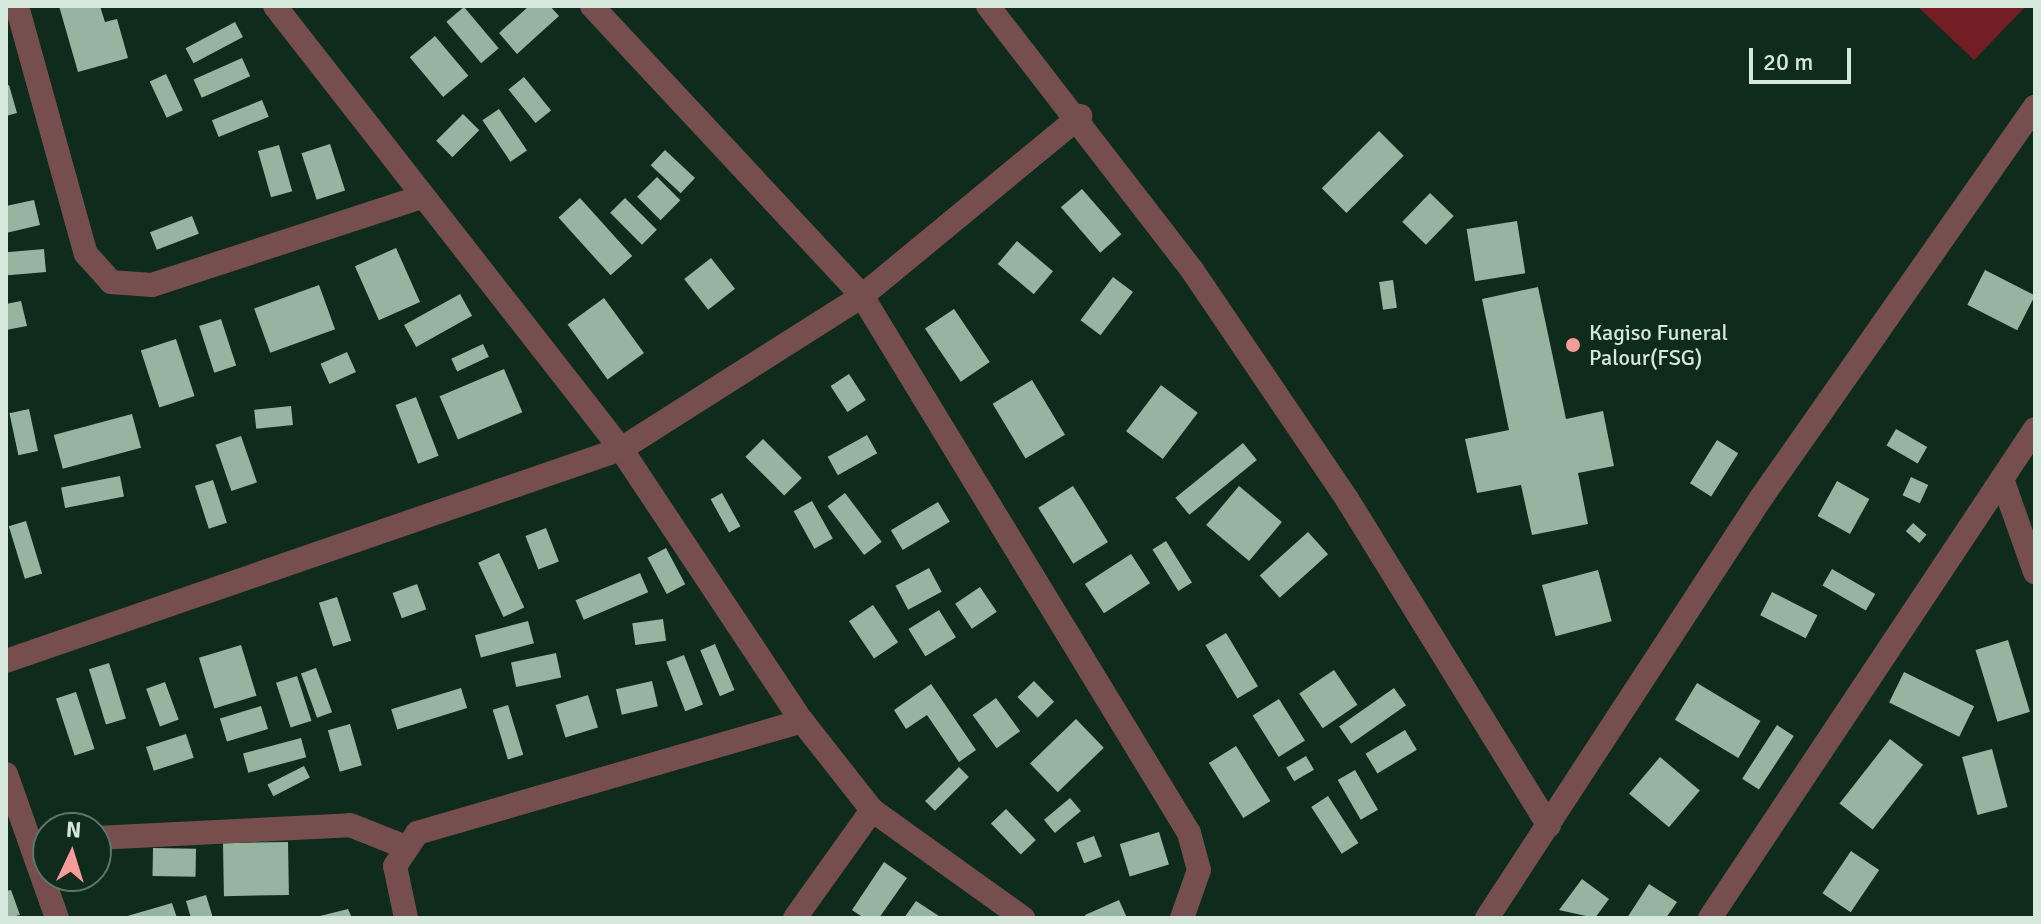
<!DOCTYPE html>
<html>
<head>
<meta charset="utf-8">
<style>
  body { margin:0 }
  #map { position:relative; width:2041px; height:924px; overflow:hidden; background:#0e2b1c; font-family:Signika,sans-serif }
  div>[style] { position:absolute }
  .green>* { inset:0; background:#721e24 }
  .building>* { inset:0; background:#95b5a1; transform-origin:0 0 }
  .street>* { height:24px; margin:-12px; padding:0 12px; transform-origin:12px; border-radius:12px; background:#754e4d }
  .dots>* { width:22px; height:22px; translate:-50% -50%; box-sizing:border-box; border:4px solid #0e2b1c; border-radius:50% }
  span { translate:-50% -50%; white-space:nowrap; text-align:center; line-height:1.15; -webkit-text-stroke:8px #0e2b1c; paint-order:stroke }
  .poi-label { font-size:22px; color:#d6e7dc }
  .left { translate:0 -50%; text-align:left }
  .frame { position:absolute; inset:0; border:8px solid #d6e7dc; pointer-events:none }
  .north { position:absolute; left:32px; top:812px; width:80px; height:80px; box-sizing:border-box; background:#0e2b1c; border:2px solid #5e7669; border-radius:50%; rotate:4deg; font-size:22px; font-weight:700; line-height:32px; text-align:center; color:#d6e7dc }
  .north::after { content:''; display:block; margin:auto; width:28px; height:36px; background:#f59b99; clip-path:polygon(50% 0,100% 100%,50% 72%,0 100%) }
  .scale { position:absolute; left:1749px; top:48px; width:102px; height:36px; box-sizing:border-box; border:4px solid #d6e7dc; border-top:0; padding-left:10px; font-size:24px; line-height:28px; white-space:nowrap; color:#d6e7dc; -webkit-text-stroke:6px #0e2b1c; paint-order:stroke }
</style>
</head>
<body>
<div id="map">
  <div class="green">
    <i style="clip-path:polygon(1917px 6px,2026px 6px,1974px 60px)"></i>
  </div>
  <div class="building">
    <i style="clip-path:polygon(59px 6px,100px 6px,105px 22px,117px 19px,128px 58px,78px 72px)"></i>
    <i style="clip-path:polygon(529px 6px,550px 6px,559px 16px,517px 54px,499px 33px)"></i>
    <i style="left:464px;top:7px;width:54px;height:23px;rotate:50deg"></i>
    <i style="left:235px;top:22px;width:17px;height:56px;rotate:62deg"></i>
    <i style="left:435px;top:36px;width:52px;height:33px;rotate:50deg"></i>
    <i style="left:242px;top:58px;width:20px;height:53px;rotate:66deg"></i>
    <i style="left:166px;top:74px;width:40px;height:18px;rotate:65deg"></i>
    <i style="left:524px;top:77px;width:43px;height:20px;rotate:51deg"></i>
    <i style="clip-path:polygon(9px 85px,17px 113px,6px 116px,6px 86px)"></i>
    <i style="left:262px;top:100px;width:18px;height:54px;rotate:68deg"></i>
    <i style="left:499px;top:109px;width:50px;height:20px;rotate:56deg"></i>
    <i style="left:463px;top:114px;width:23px;height:38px;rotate:45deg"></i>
    <i style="left:1379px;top:131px;width:35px;height:81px;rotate:45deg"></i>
    <i style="left:330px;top:144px;width:49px;height:30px;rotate:72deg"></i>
    <i style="left:279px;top:145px;width:48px;height:22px;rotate:74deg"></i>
    <i style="left:665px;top:150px;width:41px;height:21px;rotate:43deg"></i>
    <i style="left:657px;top:177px;width:33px;height:28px;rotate:45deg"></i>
    <i style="left:1082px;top:189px;width:60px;height:28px;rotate:49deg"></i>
    <i style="left:1430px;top:193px;width:33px;height:40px;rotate:44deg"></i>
    <i style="left:580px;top:198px;width:78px;height:29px;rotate:48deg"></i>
    <i style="left:625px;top:198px;width:45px;height:21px;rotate:45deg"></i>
    <i style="clip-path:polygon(34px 200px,40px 225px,6px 233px,6px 206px)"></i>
    <i style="left:192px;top:216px;width:19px;height:45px;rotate:69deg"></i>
    <i style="left:1517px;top:221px;width:53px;height:51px;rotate:81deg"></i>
    <i style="left:1017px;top:241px;width:47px;height:30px;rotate:40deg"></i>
    <i style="left:396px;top:248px;width:59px;height:45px;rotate:66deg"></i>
    <i style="left:44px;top:249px;width:23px;height:38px;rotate:85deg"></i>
    <i style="left:711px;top:258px;width:39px;height:34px;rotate:52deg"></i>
    <i style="left:1985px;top:270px;width:56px;height:39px;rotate:27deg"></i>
    <i style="left:1113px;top:277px;width:25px;height:54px;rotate:37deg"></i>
    <i style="left:1393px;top:280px;width:28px;height:14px;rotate:82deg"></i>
    <i style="left:319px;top:285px;width:47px;height:69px;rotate:70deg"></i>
    <i style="clip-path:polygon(1538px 287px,1566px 419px,1603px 411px,1614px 466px,1578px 473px,1588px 524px,1532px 535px,1521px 485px,1477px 493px,1465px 439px,1509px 430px,1482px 299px)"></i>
    <i style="left:460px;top:294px;width:25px;height:64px;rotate:61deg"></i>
    <i style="left:604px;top:298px;width:68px;height:45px;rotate:54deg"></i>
    <i style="clip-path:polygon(21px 301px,27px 326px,6px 330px,6px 304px)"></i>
    <i style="left:954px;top:309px;width:64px;height:35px;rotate:56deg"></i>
    <i style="left:221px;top:319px;width:49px;height:23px;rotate:72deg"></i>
    <i style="left:176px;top:339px;width:60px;height:37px;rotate:72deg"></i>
    <i style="left:483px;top:344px;width:14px;height:35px;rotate:65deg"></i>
    <i style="left:347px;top:352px;width:22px;height:29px;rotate:66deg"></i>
    <i style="left:504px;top:369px;width:47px;height:70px;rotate:67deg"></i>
    <i style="left:849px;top:374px;width:31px;height:22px;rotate:57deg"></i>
    <i style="left:1032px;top:380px;width:64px;height:46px;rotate:59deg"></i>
    <i style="left:1161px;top:385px;width:46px;height:58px;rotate:37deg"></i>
    <i style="left:416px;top:397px;width:63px;height:22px;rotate:69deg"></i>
    <i style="left:291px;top:406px;width:19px;height:37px;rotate:84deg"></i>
    <i style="left:29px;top:409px;width:43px;height:20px;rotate:78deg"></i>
    <i style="left:132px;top:414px;width:35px;height:81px;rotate:75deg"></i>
    <i style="left:1896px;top:429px;width:36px;height:19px;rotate:30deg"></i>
    <i style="left:867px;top:435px;width:21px;height:45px;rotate:61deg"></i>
    <i style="left:241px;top:436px;width:49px;height:27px;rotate:71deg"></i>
    <i style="left:763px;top:439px;width:55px;height:25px;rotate:45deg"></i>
    <i style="left:1717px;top:440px;width:25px;height:51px;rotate:32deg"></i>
    <i style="left:1243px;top:443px;width:22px;height:87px;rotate:51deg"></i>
    <i style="left:120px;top:476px;width:21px;height:60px;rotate:79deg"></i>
    <i style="left:1911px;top:477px;width:19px;height:20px;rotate:25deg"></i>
    <i style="left:213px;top:480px;width:45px;height:19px;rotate:72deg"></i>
    <i style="left:1837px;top:481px;width:37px;height:40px;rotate:29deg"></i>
    <i style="left:1073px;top:486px;width:66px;height:41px;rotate:58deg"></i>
    <i style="left:1239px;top:486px;width:56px;height:51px;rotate:40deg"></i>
    <i style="left:722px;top:493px;width:38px;height:13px;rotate:61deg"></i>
    <i style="left:845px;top:493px;width:61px;height:22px;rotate:53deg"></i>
    <i style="left:812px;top:501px;width:43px;height:21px;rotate:61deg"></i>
    <i style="left:938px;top:502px;width:23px;height:55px;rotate:59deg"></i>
    <i style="left:26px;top:521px;width:55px;height:18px;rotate:73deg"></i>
    <i style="left:1913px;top:523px;width:18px;height:11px;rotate:41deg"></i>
    <i style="left:546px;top:528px;width:36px;height:22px;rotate:69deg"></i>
    <i style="left:1308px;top:532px;width:30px;height:65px;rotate:48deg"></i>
    <i style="left:1166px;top:541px;width:49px;height:16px;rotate:58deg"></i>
    <i style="left:666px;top:548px;width:41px;height:21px;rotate:62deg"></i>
    <i style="left:499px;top:553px;width:60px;height:23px;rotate:65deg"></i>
    <i style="left:1131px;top:554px;width:35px;height:55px;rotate:57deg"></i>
    <i style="left:929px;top:568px;width:27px;height:38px;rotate:62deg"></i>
    <i style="left:1832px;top:569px;width:50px;height:19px;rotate:30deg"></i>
    <i style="left:1598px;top:570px;width:53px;height:58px;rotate:75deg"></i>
    <i style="left:640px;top:573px;width:21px;height:70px;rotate:67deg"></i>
    <i style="left:417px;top:584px;width:27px;height:26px;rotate:70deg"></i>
    <i style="left:980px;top:587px;width:30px;height:30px;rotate:56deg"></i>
    <i style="left:1772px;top:592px;width:51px;height:26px;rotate:27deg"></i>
    <i style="left:337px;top:597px;width:46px;height:19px;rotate:72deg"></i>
    <i style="left:873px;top:605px;width:45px;height:29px;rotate:56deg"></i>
    <i style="left:939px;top:610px;width:32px;height:36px;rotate:58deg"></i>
    <i style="left:663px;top:619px;width:22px;height:31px;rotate:82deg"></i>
    <i style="left:528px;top:621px;width:23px;height:55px;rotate:75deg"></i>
    <i style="left:1226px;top:633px;width:62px;height:24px;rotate:59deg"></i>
    <i style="left:2008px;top:640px;width:75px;height:34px;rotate:73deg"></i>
    <i style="left:715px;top:644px;width:50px;height:16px;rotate:67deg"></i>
    <i style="left:241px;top:645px;width:53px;height:44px;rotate:73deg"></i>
    <i style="left:556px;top:653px;width:25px;height:46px;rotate:78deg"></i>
    <i style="left:684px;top:655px;width:53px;height:19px;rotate:69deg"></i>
    <i style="left:109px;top:663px;width:58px;height:21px;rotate:73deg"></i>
    <i style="left:316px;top:668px;width:47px;height:16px;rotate:70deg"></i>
    <i style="left:1334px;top:670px;width:42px;height:42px;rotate:56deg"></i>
    <i style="left:1904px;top:672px;width:78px;height:34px;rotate:26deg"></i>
    <i style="left:297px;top:676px;width:47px;height:22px;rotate:72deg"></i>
    <i style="left:652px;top:681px;width:26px;height:37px;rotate:77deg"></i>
    <i style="left:1034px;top:681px;width:29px;height:23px;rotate:46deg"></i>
    <i style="left:165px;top:682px;width:40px;height:20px;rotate:70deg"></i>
    <i style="left:1697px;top:683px;width:74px;height:43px;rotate:31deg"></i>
    <i style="clip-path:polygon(931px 684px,976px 750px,959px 762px,927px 715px,906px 729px,894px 710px)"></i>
    <i style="left:461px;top:688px;width:21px;height:73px;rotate:73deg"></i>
    <i style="left:1394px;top:688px;width:21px;height:67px;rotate:55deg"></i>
    <i style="left:76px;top:692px;width:60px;height:21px;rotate:72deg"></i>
    <i style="left:588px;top:695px;width:34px;height:34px;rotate:73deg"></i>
    <i style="left:996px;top:698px;width:41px;height:29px;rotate:54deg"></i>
    <i style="left:1279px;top:699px;width:49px;height:31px;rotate:58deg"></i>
    <i style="left:508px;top:705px;width:52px;height:16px;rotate:73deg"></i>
    <i style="left:261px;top:706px;width:24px;height:43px;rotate:73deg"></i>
    <i style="left:1076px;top:719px;width:40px;height:64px;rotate:46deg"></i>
    <i style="left:350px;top:724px;width:43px;height:23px;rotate:74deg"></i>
    <i style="left:1777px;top:725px;width:20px;height:64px;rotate:33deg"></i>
    <i style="left:1405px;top:730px;width:23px;height:46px;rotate:59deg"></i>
    <i style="left:186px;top:734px;width:25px;height:42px;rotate:72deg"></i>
    <i style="left:301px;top:738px;width:20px;height:60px;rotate:75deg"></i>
    <i style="left:1890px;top:739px;width:42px;height:82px;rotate:38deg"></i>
    <i style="left:1236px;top:746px;width:65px;height:32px;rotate:58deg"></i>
    <i style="left:1992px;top:749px;width:60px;height:31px;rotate:75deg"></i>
    <i style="left:1306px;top:756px;width:16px;height:23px;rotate:60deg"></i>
    <i style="left:1660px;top:757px;width:52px;height:48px;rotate:40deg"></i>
    <i style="left:304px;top:766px;width:13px;height:41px;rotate:63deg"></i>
    <i style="left:959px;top:767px;width:14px;height:48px;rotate:45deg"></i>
    <i style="left:1355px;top:770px;width:46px;height:20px;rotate:60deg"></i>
    <i style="left:1328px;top:796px;width:56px;height:20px;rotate:57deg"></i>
    <i style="left:1070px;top:798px;width:17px;height:34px;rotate:50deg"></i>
    <i style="left:1006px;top:809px;width:43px;height:21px;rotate:46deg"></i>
    <i style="left:1159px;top:832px;width:34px;height:41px;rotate:73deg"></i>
    <i style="left:1094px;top:836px;width:22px;height:19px;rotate:69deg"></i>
    <i style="left:288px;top:842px;width:53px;height:65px;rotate:89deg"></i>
    <i style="left:153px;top:848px;width:43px;height:28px;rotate:1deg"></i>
    <i style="left:1851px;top:851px;width:34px;height:51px;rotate:34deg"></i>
    <i style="clip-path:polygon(884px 862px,907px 878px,879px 918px,864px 918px,852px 910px)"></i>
    <i style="clip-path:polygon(1582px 879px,1609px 899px,1595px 918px,1559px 910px)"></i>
    <i style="clip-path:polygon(1649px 884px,1677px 902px,1666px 918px,1627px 918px)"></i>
    <i style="clip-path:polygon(11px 890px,20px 915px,6px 918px,6px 891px)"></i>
    <i style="clip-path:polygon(206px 895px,213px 918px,191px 918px,186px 901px)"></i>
    <i style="clip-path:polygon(1119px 900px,1127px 918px,1086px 918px,1085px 915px)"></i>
    <i style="clip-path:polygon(916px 901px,942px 918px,904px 918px)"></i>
    <i style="clip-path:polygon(172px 903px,177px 918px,124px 918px,124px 917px)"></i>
    <i style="clip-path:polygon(348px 909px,352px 918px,316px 918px,316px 917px)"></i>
  </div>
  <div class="street">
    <i style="left:17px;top:6px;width:257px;rotate:74.5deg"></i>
    <i style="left:86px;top:254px;width:38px;rotate:48deg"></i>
    <i style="left:111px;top:282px;width:41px;rotate:4.2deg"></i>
    <i style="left:152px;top:285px;width:284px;rotate:-18.1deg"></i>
    <i style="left:275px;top:6px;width:562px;rotate:52.01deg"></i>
    <i style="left:621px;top:449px;width:327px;rotate:56.4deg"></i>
    <i style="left:802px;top:721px;width:113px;rotate:51.8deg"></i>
    <i style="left:872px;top:810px;width:186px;rotate:35.6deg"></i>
    <i style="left:592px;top:6px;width:396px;rotate:47deg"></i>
    <i style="left:862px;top:296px;width:629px;rotate:58.66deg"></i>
    <i style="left:1189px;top:833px;width:38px;rotate:75deg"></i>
    <i style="left:1199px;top:870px;width:51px;rotate:109.5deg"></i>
    <i style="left:988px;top:6px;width:334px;rotate:52.3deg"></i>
    <i style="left:1192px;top:270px;width:277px;rotate:55.9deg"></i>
    <i style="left:1347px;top:499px;width:384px;rotate:58.3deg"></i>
    <i style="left:2002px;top:479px;width:99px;rotate:70.5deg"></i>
    <i style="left:6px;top:661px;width:651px;rotate:-19.02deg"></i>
    <i style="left:621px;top:449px;width:285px;rotate:-32.4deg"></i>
    <i style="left:862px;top:296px;width:283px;rotate:-39.5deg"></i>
    <i style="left:6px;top:774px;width:153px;rotate:70.5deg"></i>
    <i style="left:96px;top:838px;width:254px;rotate:-2.9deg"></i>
    <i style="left:350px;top:825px;width:57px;rotate:21.6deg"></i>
    <i style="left:406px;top:918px;width:53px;rotate:-101.9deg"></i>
    <i style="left:395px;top:866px;width:40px;rotate:-56deg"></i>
    <i style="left:417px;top:833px;width:401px;rotate:-16.2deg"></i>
    <i style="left:795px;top:918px;width:133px;rotate:-54.5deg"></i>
    <i style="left:1487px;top:918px;width:501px;rotate:-56.88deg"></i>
    <i style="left:1761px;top:498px;width:478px;rotate:-55deg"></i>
    <i style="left:1710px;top:918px;width:587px;rotate:-56.39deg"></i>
  </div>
  <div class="dots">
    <i style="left:1573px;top:345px;background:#f59b99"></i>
  </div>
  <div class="poi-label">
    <span class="left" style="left:1589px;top:345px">Kagiso Funeral<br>Palour(FSG)</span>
  </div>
  <div class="frame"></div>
  <div class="north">N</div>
  <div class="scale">20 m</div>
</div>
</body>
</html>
